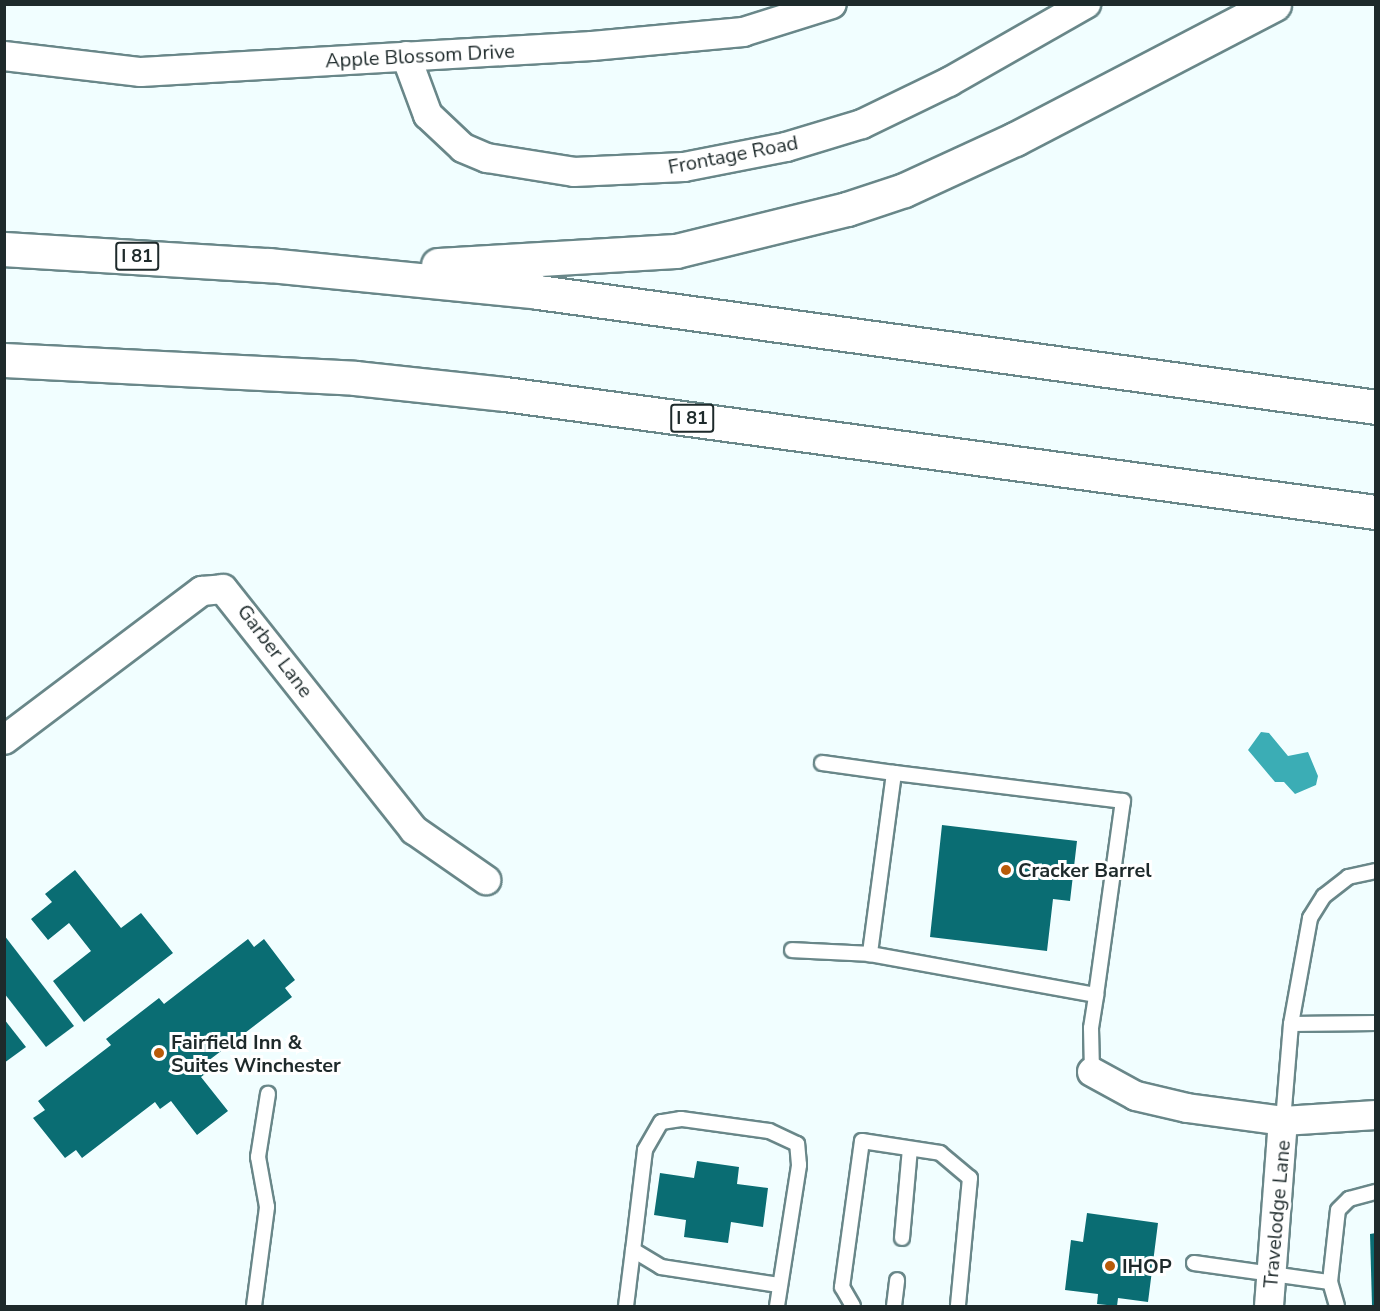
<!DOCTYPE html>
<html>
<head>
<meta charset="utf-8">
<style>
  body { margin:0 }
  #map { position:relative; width:1380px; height:1311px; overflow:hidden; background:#f1feff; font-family:"Nunito Sans",sans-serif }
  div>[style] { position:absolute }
  .water>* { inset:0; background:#3badb5 }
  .building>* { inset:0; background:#0a6d73 }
  .roads { filter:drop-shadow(2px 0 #698789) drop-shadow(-2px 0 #698789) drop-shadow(0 2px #698789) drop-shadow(0 -2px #698789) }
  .service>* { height:14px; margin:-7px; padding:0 7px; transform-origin:7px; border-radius:7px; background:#fff }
  .minor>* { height:28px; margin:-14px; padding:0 14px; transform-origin:14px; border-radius:14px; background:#fff }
  .motorway>* { height:33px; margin:-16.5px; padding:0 16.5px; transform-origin:16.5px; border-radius:16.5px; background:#fff }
  .dots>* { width:16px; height:16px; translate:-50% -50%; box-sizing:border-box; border:3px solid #fff; border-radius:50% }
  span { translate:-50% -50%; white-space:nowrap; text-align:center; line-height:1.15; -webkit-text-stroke:6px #fff; paint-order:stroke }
  .shield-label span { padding:2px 4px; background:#fff; border:2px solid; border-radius:4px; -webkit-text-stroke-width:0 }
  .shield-label { font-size:18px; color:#1e2a2b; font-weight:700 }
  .street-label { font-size:20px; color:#1e2a2b }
  .poi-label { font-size:20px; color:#1e2a2b; font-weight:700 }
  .left { translate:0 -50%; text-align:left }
  .frame { position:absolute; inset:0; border:6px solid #1e2a2b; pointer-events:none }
</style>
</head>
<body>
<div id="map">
  <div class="water">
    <i style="clip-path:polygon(1261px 732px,1269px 733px,1288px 756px,1308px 752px,1318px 776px,1316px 785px,1295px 794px,1284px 782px,1275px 782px,1248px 750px)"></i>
  </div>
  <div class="building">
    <i style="clip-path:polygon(942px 825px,1077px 841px,1070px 901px,1053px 899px,1047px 951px,930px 937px)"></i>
    <i style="clip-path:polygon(75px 870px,121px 928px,141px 913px,173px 953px,84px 1022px,53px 981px,91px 951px,69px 923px,48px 940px,31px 919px,52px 902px,45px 894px)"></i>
    <i style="clip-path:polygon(4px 935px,74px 1026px,46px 1047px,4px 993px)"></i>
    <i style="clip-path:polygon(248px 939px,254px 947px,264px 939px,295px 980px,285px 988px,292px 997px,208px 1061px,213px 1068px,201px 1077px,228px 1111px,197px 1135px,171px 1101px,160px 1109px,155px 1102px,82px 1158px,76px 1150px,65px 1158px,33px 1118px,45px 1110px,38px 1101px,111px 1045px,106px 1039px,159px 998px,164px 1004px)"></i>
    <i style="clip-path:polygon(4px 1019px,26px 1047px,4px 1063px)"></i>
    <i style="clip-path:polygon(697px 1161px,739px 1167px,737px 1184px,768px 1188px,763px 1227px,731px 1222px,728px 1243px,684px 1237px,686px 1220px,654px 1215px,660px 1173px,694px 1178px)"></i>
    <i style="clip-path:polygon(1087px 1213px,1158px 1223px,1148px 1302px,1118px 1298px,1117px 1306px,1097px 1304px,1098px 1294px,1065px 1290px,1071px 1240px,1083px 1242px)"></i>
    <i style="clip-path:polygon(1376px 1233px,1376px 1305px,1372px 1305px,1370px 1234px)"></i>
  </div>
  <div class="roads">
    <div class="service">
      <i style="left:822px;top:763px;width:73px;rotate:7.9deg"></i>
      <i style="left:792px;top:950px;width:78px;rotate:2.9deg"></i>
      <i style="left:1291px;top:1024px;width:108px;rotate:-79.8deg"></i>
      <i style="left:1310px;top:918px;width:26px;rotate:-58deg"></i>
      <i style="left:1324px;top:896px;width:31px;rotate:-38deg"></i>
      <i style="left:1348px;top:877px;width:29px;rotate:-12deg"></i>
      <i style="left:1092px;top:1072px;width:44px;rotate:-91.3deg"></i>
      <i style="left:1091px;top:1028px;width:33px;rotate:-81deg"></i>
      <i style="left:1096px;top:995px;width:196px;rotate:-82.1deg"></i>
      <i style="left:1123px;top:801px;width:231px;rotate:-173deg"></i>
      <i style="left:894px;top:773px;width:183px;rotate:97.6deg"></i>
      <i style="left:870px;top:954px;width:230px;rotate:10.3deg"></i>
      <i style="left:1283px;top:1121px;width:97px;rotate:-85.3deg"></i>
      <i style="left:1291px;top:1024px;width:85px;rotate:-0.7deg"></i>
      <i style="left:902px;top:1238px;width:89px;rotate:-84.9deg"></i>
      <i style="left:1194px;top:1263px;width:137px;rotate:8deg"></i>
      <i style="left:254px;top:1306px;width:100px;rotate:-82.5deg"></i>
      <i style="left:267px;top:1207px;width:51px;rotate:-100.2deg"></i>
      <i style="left:258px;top:1157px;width:64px;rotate:-81deg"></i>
      <i style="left:626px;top:1306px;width:56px;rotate:-82.9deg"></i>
      <i style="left:777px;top:1306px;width:143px;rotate:-81.1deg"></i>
      <i style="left:799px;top:1165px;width:21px;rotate:-95deg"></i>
      <i style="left:797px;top:1144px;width:31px;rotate:-155deg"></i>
      <i style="left:769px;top:1131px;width:89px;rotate:-172.2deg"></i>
      <i style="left:681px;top:1119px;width:20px;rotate:171deg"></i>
      <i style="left:661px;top:1122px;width:32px;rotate:120deg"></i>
      <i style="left:645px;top:1150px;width:101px;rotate:96.8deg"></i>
      <i style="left:633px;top:1250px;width:33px;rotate:31deg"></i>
      <i style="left:661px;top:1267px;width:119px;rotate:8.7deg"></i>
      <i style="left:853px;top:1306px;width:22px;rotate:-120deg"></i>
      <i style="left:842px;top:1287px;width:147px;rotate:-82.2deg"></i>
      <i style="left:862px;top:1141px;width:79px;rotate:8.7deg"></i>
      <i style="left:940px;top:1153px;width:39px;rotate:40deg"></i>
      <i style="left:970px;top:1178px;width:129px;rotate:95.4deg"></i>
      <i style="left:894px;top:1306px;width:26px;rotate:-83deg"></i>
      <i style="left:1337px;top:1306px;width:25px;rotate:-106deg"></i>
      <i style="left:1330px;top:1282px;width:72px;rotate:-83.7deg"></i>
      <i style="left:1338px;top:1210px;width:16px;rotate:-45deg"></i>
      <i style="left:1349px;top:1199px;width:28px;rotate:-15deg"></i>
    </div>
    <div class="minor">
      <i style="left:4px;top:56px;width:138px;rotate:6.7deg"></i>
      <i style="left:141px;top:72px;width:452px;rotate:-3.3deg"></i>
      <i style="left:592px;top:46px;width:152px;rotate:-5.3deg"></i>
      <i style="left:743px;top:32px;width:93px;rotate:-17.5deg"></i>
      <i style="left:406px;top:56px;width:63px;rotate:69.6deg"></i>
      <i style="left:428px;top:115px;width:48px;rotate:43.3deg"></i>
      <i style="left:463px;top:148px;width:26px;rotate:23deg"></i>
      <i style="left:487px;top:158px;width:88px;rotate:9.1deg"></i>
      <i style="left:574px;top:172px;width:110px;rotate:-2.6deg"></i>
      <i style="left:684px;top:167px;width:104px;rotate:-11.1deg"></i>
      <i style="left:786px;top:147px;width:79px;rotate:-16.8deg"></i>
      <i style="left:862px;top:124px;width:97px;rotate:-25.8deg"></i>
      <i style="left:949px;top:82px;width:158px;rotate:-29.7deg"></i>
      <i style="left:4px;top:740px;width:248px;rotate:-37deg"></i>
      <i style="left:202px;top:591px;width:21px;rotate:-5deg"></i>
      <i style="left:223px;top:589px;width:308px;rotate:51.6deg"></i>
      <i style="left:414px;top:830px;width:88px;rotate:34.8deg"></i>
      <i style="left:1092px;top:1072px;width:50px;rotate:28.6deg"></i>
      <i style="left:1136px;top:1096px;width:52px;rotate:13.2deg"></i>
      <i style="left:1187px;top:1108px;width:97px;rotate:7.7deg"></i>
      <i style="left:1283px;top:1121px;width:93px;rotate:-3.7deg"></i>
      <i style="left:1269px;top:1306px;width:186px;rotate:-85.7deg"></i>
    </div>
    <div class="motorway">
      <i style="left:4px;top:249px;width:265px;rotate:3.5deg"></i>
      <i style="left:269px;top:265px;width:270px;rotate:5.7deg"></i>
      <i style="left:538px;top:292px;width:846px;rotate:7.81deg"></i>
      <i style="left:438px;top:265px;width:238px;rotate:-3.4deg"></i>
      <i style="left:676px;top:251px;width:176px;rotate:-13.8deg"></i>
      <i style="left:847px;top:209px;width:60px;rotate:-18.4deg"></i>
      <i style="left:904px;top:190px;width:122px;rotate:-24.7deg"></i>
      <i style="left:1015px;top:139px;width:292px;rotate:-27.5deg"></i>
      <i style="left:4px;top:360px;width:351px;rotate:2.9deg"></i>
      <i style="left:355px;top:378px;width:151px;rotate:6.1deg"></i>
      <i style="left:505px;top:394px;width:879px;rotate:7.72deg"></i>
    </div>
  </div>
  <div class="dots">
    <i style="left:1006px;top:870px;background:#b85a09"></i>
    <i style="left:159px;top:1053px;background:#b85a09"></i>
    <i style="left:1110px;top:1266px;background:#b85a09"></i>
  </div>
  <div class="shield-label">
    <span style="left:137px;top:256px">I 81</span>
    <span style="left:692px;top:418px">I 81</span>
  </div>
  <div class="street-label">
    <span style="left:420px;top:56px;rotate:-3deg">Apple Blossom Drive</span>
    <span style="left:733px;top:155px;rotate:-11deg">Frontage Road</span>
    <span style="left:275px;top:651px;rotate:53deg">Garber Lane</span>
    <span style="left:1277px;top:1214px;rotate:-85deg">Travelodge Lane</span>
  </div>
  <div class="poi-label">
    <span class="left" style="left:1018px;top:870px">Cracker Barrel</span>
    <span class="left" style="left:171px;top:1054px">Fairfield Inn &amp;<br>Suites Winchester</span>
    <span class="left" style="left:1122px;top:1266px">IHOP</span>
  </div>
  <div class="frame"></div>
</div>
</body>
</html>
